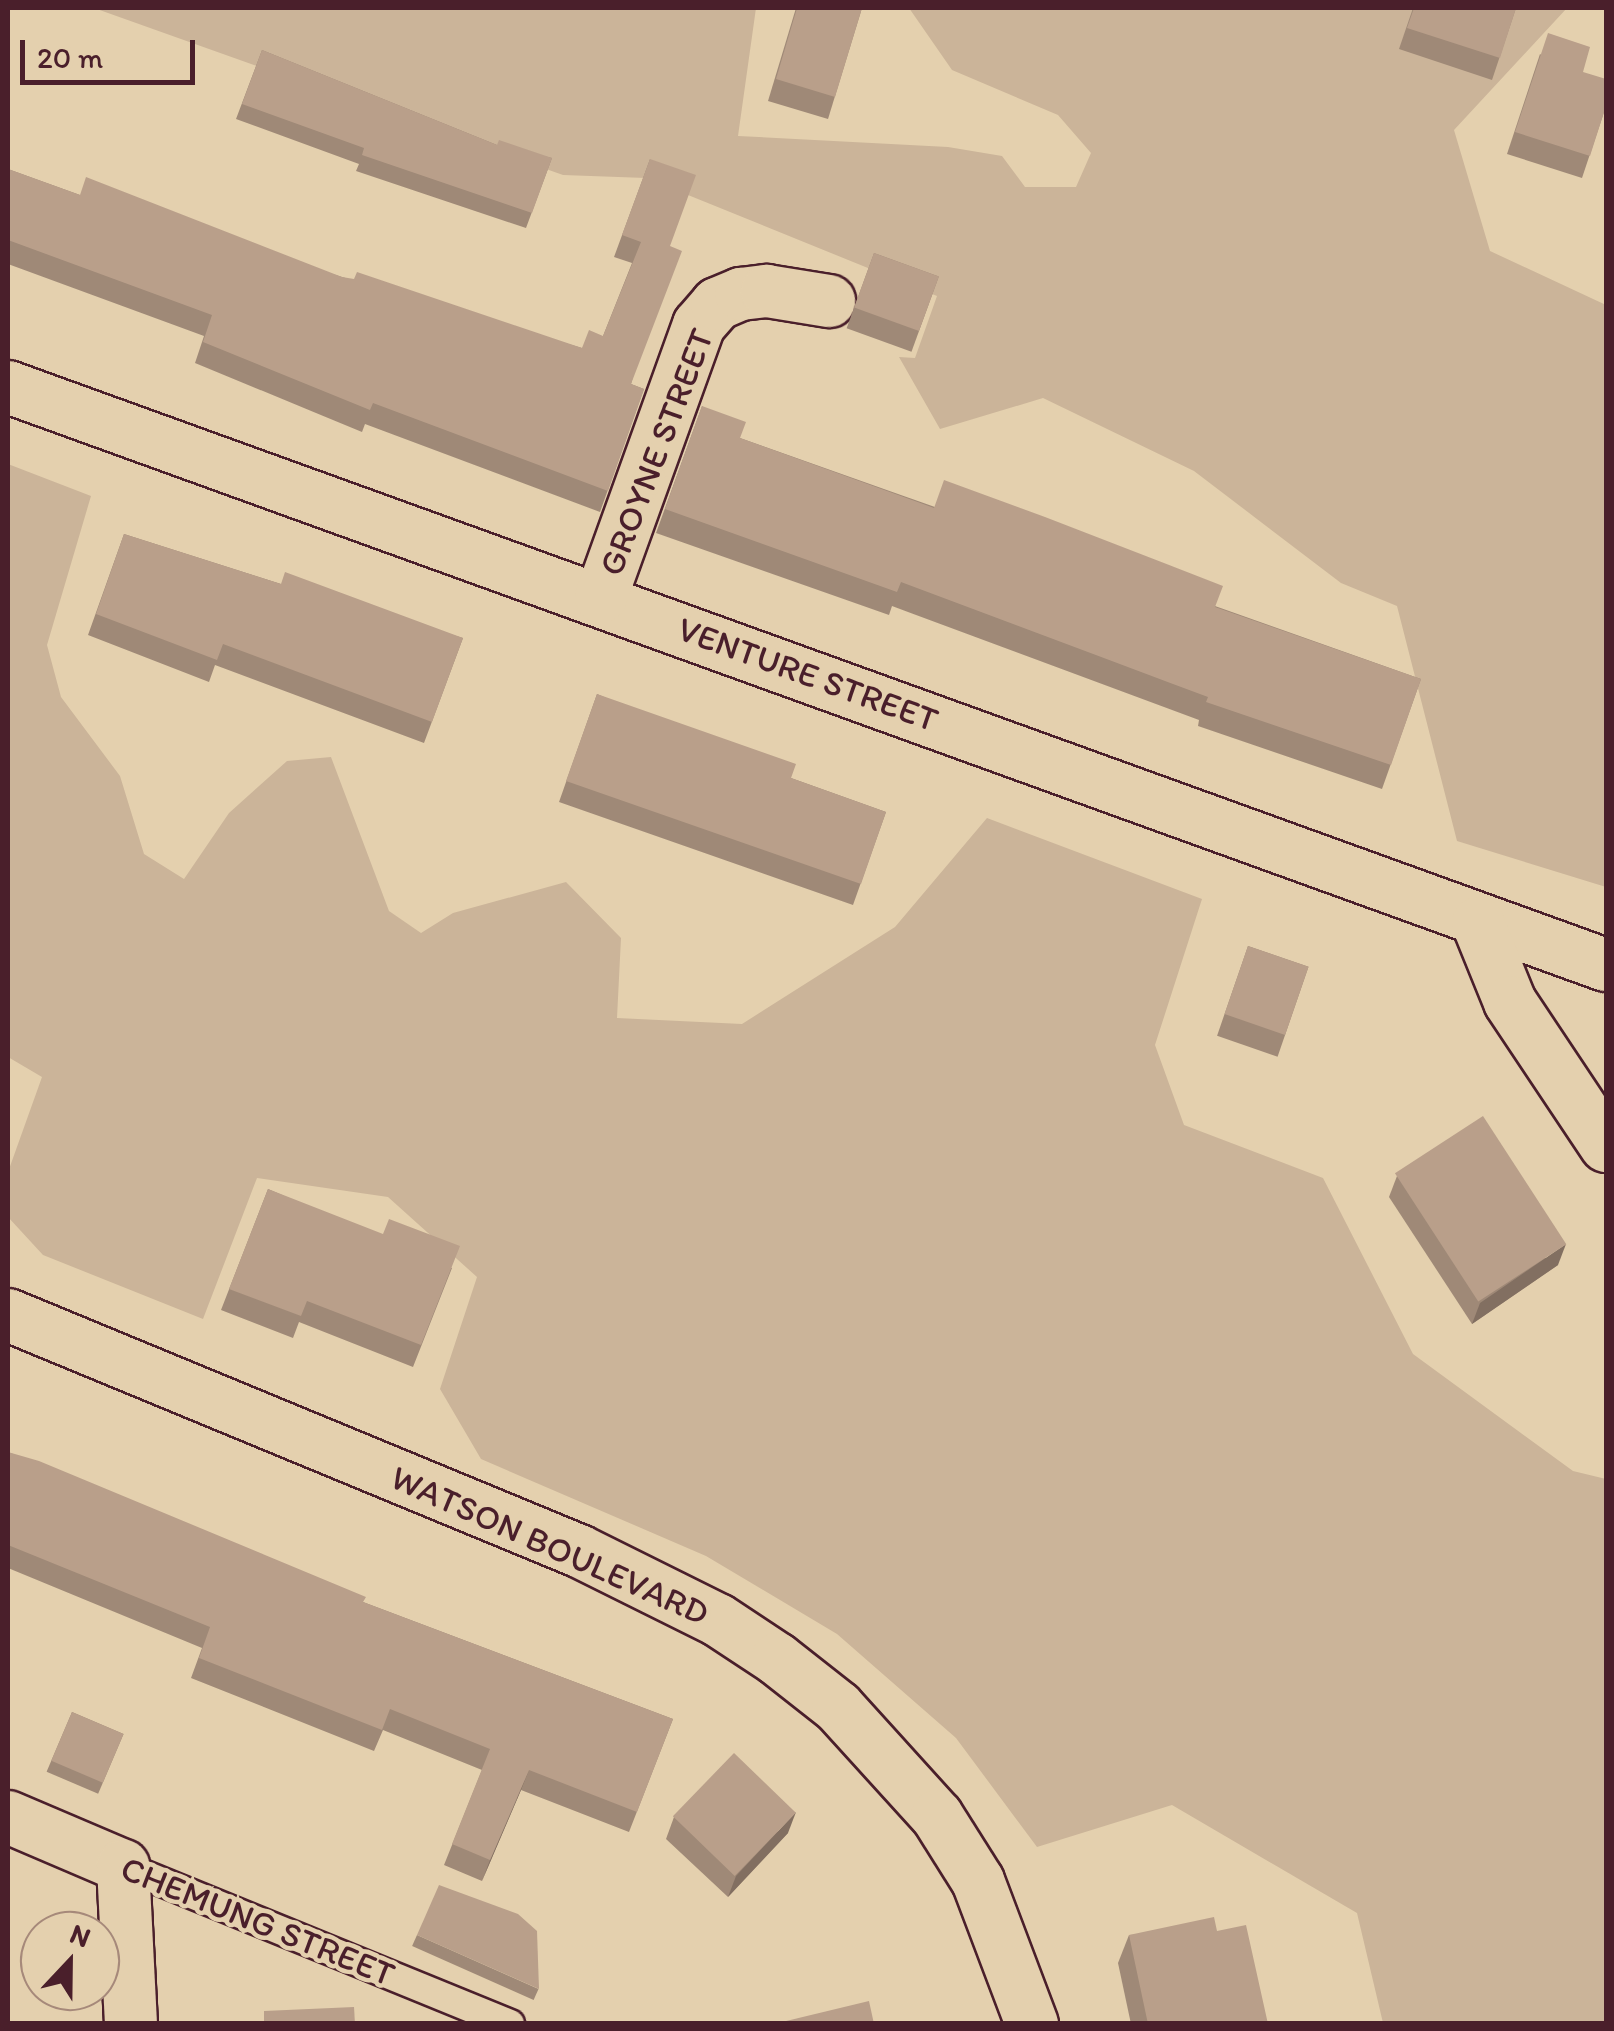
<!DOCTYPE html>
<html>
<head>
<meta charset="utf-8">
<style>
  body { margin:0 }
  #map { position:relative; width:1614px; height:2031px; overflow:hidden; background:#e4d0ae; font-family:Itim,sans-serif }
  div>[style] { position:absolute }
  .green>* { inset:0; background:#cbb499 }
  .roads { filter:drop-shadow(2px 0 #4a1f2b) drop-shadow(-2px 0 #4a1f2b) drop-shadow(0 2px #4a1f2b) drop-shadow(0 -2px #4a1f2b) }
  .service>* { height:28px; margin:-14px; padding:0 14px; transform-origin:14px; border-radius:14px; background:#e4d0ae }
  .minor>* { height:52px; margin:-26px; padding:0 26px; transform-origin:26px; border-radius:26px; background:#e4d0ae }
  .wall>* { inset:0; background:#9f8977; transform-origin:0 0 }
  .shaded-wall>* { inset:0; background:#826f61 }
  .building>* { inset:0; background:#b99f8a; transform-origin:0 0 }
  span { translate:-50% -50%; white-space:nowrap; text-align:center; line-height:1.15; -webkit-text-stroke:9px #e4d0ae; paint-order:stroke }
  .street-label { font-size:35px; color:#4a1f2b }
  .frame { position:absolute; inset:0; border:10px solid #4a1f2b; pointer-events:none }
  .north { position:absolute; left:20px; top:1911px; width:100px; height:100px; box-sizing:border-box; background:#e4d0ae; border:2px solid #a6897a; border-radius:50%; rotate:22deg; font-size:28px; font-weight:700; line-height:40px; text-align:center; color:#4a1f2b }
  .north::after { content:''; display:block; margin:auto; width:35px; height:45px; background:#4a1f2b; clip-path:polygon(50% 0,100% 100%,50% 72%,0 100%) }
  .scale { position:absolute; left:20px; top:40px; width:175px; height:45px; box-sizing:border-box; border:5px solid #4a1f2b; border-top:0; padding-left:12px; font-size:30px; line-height:35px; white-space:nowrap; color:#4a1f2b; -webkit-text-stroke:8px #e4d0ae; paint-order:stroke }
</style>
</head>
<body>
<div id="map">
  <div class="green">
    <i style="clip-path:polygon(94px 8px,756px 8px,738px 136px,948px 147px,1002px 156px,1025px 187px,1076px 187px,1091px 153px,1058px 115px,952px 70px,909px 8px,1567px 8px,1454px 130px,1490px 251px,1606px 305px,1606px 887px,1457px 841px,1397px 606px,1341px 583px,1194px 471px,1043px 398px,940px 429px,899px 357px,915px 358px,937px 296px,646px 178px,563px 175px)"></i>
    <i style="clip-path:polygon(8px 464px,91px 496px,47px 645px,61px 697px,120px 776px,144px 854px,184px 879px,229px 813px,287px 761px,331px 757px,389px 911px,421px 933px,453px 913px,566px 882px,621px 938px,617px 1018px,742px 1024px,895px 927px,987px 818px,1202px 899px,1155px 1045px,1184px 1125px,1323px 1178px,1413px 1354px,1573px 1471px,1606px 1479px,1606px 2023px,1383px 2023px,1357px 1913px,1172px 1805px,1037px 1847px,956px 1738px,837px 1634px,706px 1556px,481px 1459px,440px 1389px,477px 1277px,388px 1197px,257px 1178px,203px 1319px,43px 1255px,8px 1217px,8px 1172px,42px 1077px,8px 1057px)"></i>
  </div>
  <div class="roads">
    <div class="service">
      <i style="left:123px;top:1866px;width:418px;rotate:22.2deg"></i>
    </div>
    <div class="minor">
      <i style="left:8px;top:387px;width:1699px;rotate:19.89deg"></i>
      <i style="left:601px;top:597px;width:289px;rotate:-70.2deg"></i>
      <i style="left:699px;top:325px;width:28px;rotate:-49deg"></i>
      <i style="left:717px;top:304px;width:26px;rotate:-23deg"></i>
      <i style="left:741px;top:294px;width:26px;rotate:-7deg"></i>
      <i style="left:767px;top:291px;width:63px;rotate:9.2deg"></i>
      <i style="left:1478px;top:923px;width:85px;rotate:67.9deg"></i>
      <i style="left:1510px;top:1002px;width:173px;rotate:56.3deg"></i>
      <i style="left:8px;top:1315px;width:618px;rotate:22.46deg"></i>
      <i style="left:579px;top:1551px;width:155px;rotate:26.4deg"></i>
      <i style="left:718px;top:1620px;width:71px;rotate:33.5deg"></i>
      <i style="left:777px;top:1659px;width:78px;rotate:38.2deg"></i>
      <i style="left:838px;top:1707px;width:147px;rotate:47.8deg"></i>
      <i style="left:937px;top:1816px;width:77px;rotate:57.8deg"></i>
      <i style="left:978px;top:1881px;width:153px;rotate:69.3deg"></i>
      <i style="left:8px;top:1817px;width:125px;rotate:23.1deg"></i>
      <i style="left:123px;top:1866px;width:158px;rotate:87.1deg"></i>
    </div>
  </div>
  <div class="wall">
    <i style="clip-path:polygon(796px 8px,862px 8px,828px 119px,768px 101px)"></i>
    <i style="clip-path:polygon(1413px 8px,1516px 8px,1492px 80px,1399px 49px)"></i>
    <i style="clip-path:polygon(262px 50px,497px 145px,552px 158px,526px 228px,356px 171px,359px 164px,236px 119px)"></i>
    <i style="clip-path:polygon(1540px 54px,1606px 106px,1582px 178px,1507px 154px)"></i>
    <i style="clip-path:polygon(650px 159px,670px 246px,631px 384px,644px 389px,600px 512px,365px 424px,362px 432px,195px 363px,204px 336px,8px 264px,8px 169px,80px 195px,342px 277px,582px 348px,603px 336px,632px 263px,614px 257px)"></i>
    <i style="left:874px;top:253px;width:69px;height:80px;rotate:20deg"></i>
    <i style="clip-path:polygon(702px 406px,740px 438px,1421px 679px,1382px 789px,1198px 726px,1199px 720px,892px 606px,889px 615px,656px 533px)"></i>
    <i style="clip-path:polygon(124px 534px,281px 584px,463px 638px,424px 743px,215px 665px,209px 682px,88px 635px)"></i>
    <i style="clip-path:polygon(597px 694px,791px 778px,886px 812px,853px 905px,559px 802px)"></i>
    <i style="left:1248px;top:946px;width:64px;height:95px;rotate:19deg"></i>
    <i style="clip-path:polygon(1397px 1176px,1558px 1265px,1472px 1324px,1389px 1197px)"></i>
    <i style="clip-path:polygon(268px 1189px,452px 1268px,413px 1367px,299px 1322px,293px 1338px,221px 1310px)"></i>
    <i style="clip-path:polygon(8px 1452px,363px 1602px,673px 1719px,629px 1832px,521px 1790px,482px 1881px,444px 1865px,482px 1770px,383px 1730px,374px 1751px,191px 1678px,202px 1648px,8px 1568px)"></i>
    <i style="left:72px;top:1712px;width:56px;height:65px;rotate:23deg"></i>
    <i style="clip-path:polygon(674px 1817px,788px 1833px,728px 1897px,666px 1839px)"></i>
    <i style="clip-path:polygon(1217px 1931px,1268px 2024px,1131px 2024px,1118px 1963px,1129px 1935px)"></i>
    <i style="left:417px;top:1935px;width:133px;height:12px;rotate:24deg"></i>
  </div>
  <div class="shaded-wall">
    <i style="clip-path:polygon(1566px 1244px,1558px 1265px,1472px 1324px,1480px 1303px)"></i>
    <i style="clip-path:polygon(529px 1770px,521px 1790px,482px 1881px,490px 1860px)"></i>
    <i style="clip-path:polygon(796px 1812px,788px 1833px,728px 1897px,736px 1876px)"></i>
  </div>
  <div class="building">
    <i style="clip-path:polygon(797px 8px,862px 8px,835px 97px,776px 79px)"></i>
    <i style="clip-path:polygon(1414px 8px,1516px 8px,1500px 58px,1407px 28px)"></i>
    <i style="clip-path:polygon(1548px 33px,1590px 47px,1583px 72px,1606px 79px,1606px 106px,1590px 156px,1515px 132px)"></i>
    <i style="clip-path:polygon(262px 50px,497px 145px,499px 140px,552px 158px,532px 213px,362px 155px,364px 148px,242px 104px)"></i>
    <i style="clip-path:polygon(650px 159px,696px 175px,670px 246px,682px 251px,631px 384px,644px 389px,608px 491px,373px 403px,370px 410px,203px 342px,212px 315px,8px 240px,8px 169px,80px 195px,86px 177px,342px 277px,354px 279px,357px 272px,582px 348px,589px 330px,603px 336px,641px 242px,622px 235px)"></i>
    <i style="left:874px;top:253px;width:69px;height:58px;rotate:20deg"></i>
    <i style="clip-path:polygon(702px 406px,746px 422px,740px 438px,934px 508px,944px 480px,1045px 517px,1223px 586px,1215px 607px,1421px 679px,1391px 765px,1206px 702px,1208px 697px,901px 582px,897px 592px,665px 509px)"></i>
    <i style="clip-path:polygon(124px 534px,281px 584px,285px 572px,463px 638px,432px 722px,223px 644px,217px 660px,96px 614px)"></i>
    <i style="clip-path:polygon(597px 694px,796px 764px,791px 778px,886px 812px,861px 884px,566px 781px)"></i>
    <i style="left:1248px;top:946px;width:64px;height:72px;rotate:19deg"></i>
    <i style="left:1483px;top:1116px;width:153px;height:105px;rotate:57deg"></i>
    <i style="clip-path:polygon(268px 1189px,383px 1234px,389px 1219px,460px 1246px,421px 1345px,307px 1301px,301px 1316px,229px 1289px)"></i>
    <i style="clip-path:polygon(8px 1452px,39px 1461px,366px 1597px,363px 1602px,673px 1719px,637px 1812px,529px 1770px,490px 1860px,452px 1844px,490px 1749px,390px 1709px,382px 1730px,199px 1658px,210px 1627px,8px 1545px)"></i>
    <i style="left:72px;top:1712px;width:56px;height:53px;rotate:23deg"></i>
    <i style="left:734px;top:1753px;width:86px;height:88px;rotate:44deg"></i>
    <i style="clip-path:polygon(439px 1885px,518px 1914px,537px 1931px,539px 1989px,417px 1935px)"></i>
    <i style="clip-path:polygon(1214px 1917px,1217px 1931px,1246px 1925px,1268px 2024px,1148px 2024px,1129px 1935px)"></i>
    <i style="clip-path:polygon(869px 2001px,874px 2024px,782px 2022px)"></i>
    <i style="clip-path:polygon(354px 2007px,355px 2024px,264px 2024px,264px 2011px)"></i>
  </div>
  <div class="street-label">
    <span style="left:656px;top:452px;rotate:-69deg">GROYNE STREET</span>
    <span style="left:808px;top:674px;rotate:20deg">VENTURE STREET</span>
    <span style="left:550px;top:1545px;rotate:24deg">WATSON BOULEVARD</span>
    <span style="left:258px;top:1921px;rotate:22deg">CHEMUNG STREET</span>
  </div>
  <div class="frame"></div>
  <div class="north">N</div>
  <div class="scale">20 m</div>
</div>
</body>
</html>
